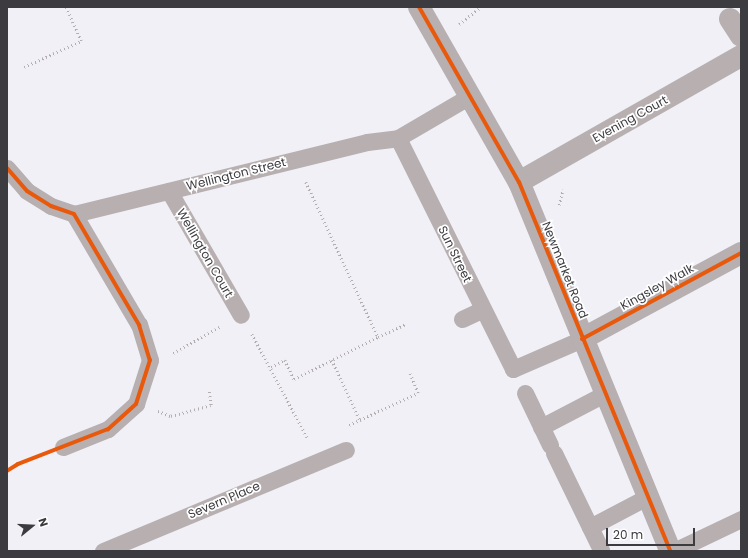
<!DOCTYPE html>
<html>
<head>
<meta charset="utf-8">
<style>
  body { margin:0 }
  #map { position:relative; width:748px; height:558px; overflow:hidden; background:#f0f0f6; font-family:Poppins,sans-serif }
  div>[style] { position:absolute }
  .path>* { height:2.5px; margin-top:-1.25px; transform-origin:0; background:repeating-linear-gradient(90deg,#b3adaf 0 1px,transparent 0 4px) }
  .service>* { height:17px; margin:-8.5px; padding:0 8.5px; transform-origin:8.5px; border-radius:8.5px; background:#b7afb0 }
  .minor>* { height:22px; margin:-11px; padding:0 11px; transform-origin:11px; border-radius:11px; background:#b7afb0 }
  .tertiary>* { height:22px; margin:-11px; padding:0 11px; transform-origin:11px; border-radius:11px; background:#b7afb0 }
  .cycleway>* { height:4px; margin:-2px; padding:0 2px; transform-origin:2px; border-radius:2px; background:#e8590c }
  span { translate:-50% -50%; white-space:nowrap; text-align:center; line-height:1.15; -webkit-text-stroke:3.5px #fff; paint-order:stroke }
  .street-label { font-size:12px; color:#3c3b40 }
  .frame { position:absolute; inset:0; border:8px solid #3c3b40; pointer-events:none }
  .north { position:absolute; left:12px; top:506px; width:40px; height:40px; -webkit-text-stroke:3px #fff; paint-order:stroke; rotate:72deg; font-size:11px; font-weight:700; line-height:16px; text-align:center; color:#3c3b40 }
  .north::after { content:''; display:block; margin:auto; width:14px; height:18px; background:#3c3b40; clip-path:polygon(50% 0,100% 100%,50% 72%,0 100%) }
  .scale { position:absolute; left:606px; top:528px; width:89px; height:18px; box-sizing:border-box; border:2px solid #3c3b40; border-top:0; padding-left:5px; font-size:12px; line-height:14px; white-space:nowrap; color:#3c3b40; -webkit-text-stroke:3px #fff; paint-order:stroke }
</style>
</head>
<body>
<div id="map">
  <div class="path">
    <i style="left:459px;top:24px;width:28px;rotate:-38deg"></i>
    <i style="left:24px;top:67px;width:63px;rotate:-24.5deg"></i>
    <i style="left:81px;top:41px;width:37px;rotate:-114deg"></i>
    <i style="left:306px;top:182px;width:171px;rotate:65.1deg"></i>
    <i style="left:378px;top:337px;width:31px;rotate:-25deg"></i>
    <i style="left:559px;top:205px;width:16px;rotate:-76deg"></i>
    <i style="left:252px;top:334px;width:119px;rotate:61.9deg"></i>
    <i style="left:173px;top:353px;width:55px;rotate:-29.4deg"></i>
    <i style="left:332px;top:360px;width:66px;rotate:65deg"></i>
    <i style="left:271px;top:367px;width:16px;rotate:-27deg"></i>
    <i style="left:285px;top:360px;width:21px;rotate:65deg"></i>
    <i style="left:294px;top:379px;width:94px;rotate:-26.6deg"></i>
    <i style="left:158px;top:411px;width:14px;rotate:21deg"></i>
    <i style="left:171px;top:416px;width:41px;rotate:-15.4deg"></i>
    <i style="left:211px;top:405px;width:14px;rotate:-98deg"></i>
    <i style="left:349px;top:425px;width:76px;rotate:-24.9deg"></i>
    <i style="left:418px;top:393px;width:21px;rotate:-113deg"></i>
  </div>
  <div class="service">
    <i style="left:398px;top:138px;width:258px;rotate:63.5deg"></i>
    <i style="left:513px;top:369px;width:75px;rotate:-23.5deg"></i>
    <i style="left:7px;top:168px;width:30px;rotate:49deg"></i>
    <i style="left:27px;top:191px;width:28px;rotate:32deg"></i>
    <i style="left:51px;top:206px;width:24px;rotate:19deg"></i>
    <i style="left:74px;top:214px;width:302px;rotate:-13.8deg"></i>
    <i style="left:367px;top:142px;width:31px;rotate:-7deg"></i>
    <i style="left:398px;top:138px;width:83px;rotate:-30.3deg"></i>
    <i style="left:169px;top:191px;width:143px;rotate:59.9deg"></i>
    <i style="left:462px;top:319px;width:23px;rotate:-25deg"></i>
    <i style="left:525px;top:393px;width:58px;rotate:64.3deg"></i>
    <i style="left:541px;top:427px;width:73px;rotate:-27.6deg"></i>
    <i style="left:63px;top:447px;width:48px;rotate:-21.8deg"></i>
    <i style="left:108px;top:429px;width:38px;rotate:-42deg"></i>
    <i style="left:136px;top:404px;width:46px;rotate:-72.3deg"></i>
    <i style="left:150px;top:360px;width:37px;rotate:-107deg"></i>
    <i style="left:139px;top:325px;width:129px;rotate:-120.4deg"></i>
    <i style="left:554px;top:453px;width:108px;rotate:64.1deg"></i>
    <i style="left:590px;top:527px;width:64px;rotate:-27.8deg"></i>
    <i style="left:103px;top:551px;width:263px;rotate:-22.6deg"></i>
    <i style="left:674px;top:551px;width:74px;rotate:-25.5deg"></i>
  </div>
  <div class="minor">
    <i style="left:730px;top:19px;width:20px;rotate:57deg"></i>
    <i style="left:519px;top:182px;width:255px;rotate:-29.6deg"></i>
    <i style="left:582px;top:339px;width:181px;rotate:-28.4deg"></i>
  </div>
  <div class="tertiary">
    <i style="left:419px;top:7px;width:202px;rotate:60.3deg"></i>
    <i style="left:519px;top:182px;width:399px;rotate:67.7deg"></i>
  </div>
  <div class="cycleway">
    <i style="left:419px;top:7px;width:202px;rotate:60.3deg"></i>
    <i style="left:519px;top:182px;width:399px;rotate:67.7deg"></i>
    <i style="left:7px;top:168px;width:30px;rotate:49deg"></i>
    <i style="left:27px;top:191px;width:28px;rotate:32deg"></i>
    <i style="left:51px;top:206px;width:24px;rotate:19deg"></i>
    <i style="left:74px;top:214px;width:129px;rotate:59.6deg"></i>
    <i style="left:139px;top:325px;width:37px;rotate:73deg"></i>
    <i style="left:150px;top:360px;width:46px;rotate:107.7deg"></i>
    <i style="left:136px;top:404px;width:38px;rotate:138deg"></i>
    <i style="left:108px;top:429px;width:97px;rotate:158.7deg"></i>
    <i style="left:18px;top:464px;width:13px;rotate:148deg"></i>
    <i style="left:582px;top:339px;width:181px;rotate:-28.4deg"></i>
  </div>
  <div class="street-label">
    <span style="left:630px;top:119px;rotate:-29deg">Evening Court</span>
    <span style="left:236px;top:174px;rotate:-14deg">Wellington Street</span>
    <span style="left:205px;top:253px;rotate:60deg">Wellington Court</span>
    <span style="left:455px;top:254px;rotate:64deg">Sun Street</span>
    <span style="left:565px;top:270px;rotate:68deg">Newmarket Road</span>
    <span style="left:657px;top:287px;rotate:-29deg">Kingsley Walk</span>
    <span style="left:224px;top:500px;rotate:-23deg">Severn Place</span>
  </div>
  <div class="frame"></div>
  <div class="north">N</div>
  <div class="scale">20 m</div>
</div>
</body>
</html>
